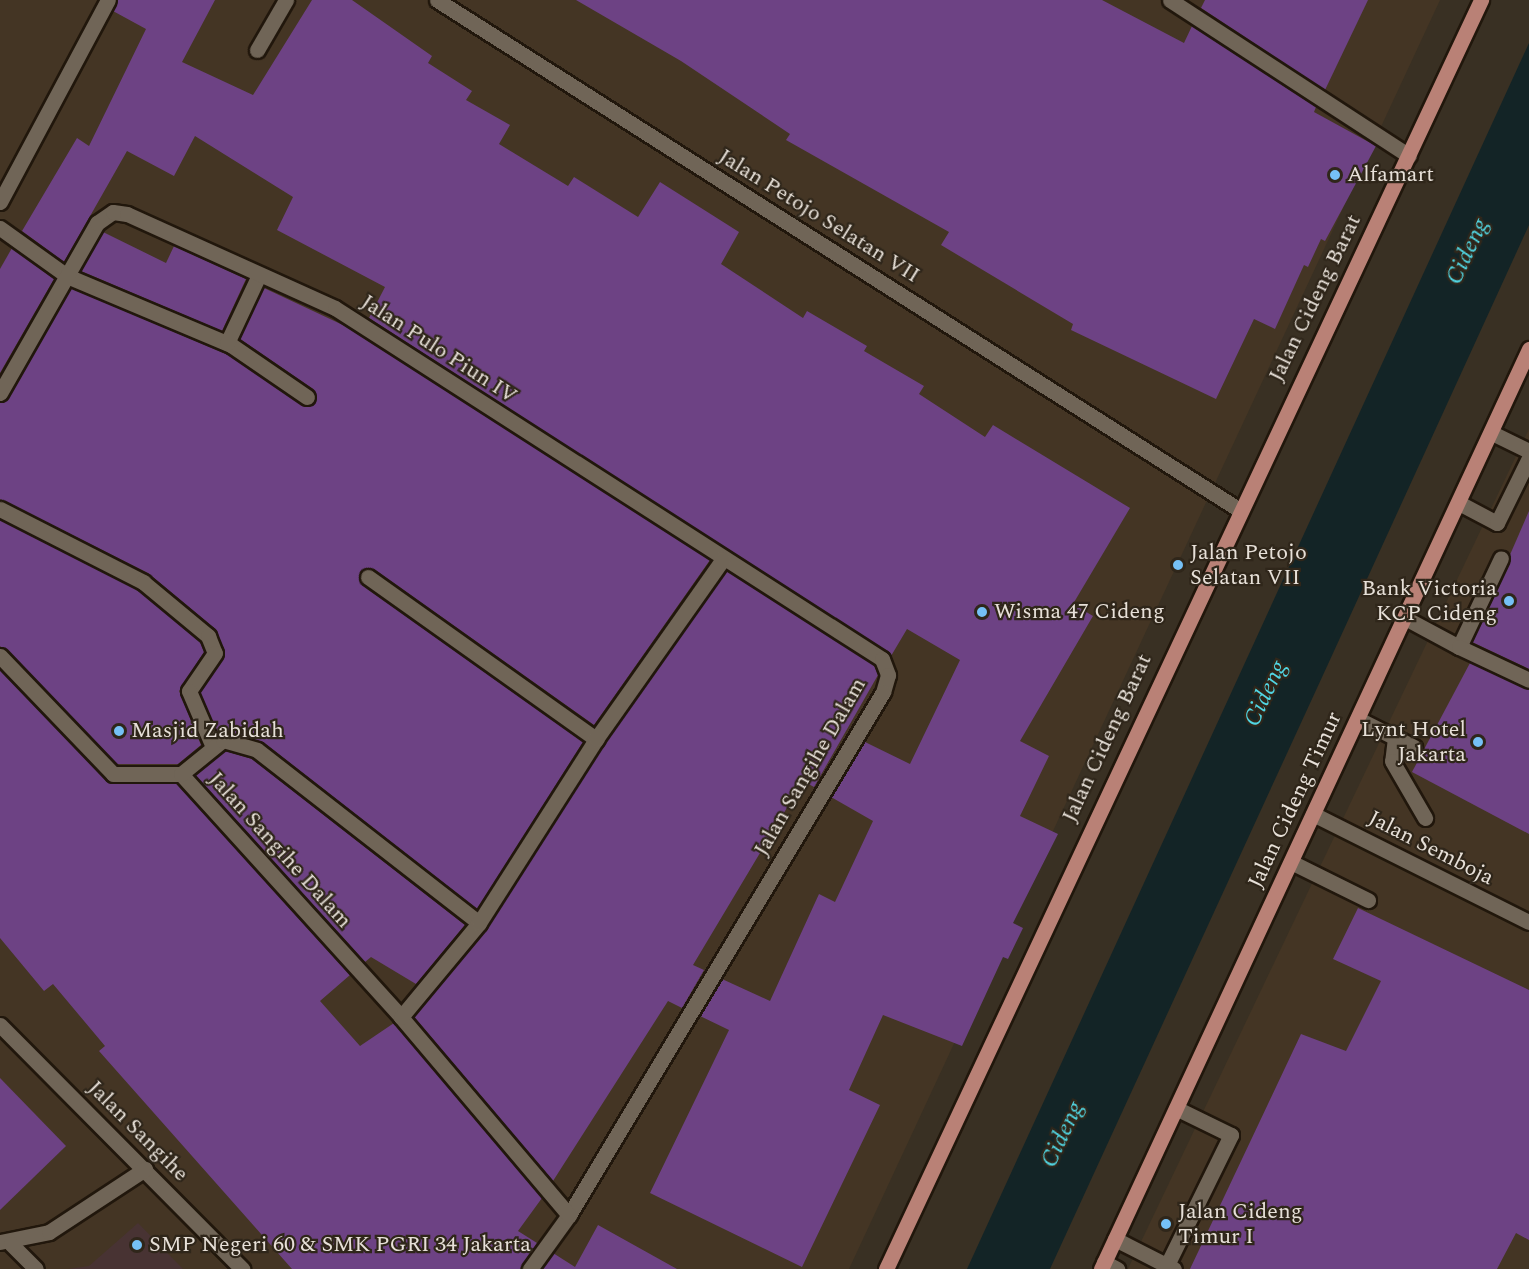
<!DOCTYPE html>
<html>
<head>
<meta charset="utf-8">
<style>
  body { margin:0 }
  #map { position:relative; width:1529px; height:1269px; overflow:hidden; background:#393023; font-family:Spectral,serif }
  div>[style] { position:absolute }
  .built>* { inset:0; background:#443524 }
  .education>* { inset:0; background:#483333 }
  .water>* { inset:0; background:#132426 }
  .building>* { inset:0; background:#6d4284 }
  .roads { filter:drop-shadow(2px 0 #21170c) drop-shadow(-2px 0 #21170c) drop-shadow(0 2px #21170c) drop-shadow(0 -2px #21170c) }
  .minor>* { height:15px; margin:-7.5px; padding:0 7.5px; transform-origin:7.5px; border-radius:7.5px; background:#706557 }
  .major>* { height:15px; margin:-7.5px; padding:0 7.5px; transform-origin:7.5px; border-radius:7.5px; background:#b98176 }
  .dots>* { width:16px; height:16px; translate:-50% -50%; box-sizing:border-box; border:3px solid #2f261a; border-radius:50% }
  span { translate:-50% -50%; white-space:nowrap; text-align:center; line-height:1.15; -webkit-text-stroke:4.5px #2f261a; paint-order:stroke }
  .poi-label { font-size:22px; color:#e7e0d8 }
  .left { translate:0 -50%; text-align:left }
  .right { translate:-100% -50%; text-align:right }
  .street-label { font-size:22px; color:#e7e0d8 }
  .water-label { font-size:24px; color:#51d6e3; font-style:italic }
</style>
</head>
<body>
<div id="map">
  <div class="built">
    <i style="clip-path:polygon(0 0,1440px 0,849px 1269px,0 1269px)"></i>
    <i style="clip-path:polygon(1529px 429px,1529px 1269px,1128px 1269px)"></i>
  </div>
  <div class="education">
    <i style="clip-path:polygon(138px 1223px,183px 1269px,68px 1269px,89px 1266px)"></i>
  </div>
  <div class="water">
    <i style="clip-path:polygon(1529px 43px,1529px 225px,1329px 662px,1050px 1269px,967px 1269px)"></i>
  </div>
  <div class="building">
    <i style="clip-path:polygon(118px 0,215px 0,182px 62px,253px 95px,312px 0,352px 0,432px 56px,428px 63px,472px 91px,466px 100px,510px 125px,499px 144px,568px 186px,574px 177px,638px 217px,660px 182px,739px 232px,721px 264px,803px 318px,807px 311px,867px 346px,864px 351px,924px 386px,919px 394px,985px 437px,993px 425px,1130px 508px,1073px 604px,1093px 616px,1020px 741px,1049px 756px,1020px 816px,1058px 834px,1013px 923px,1023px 928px,1008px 959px,1003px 957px,962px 1046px,883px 1015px,849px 1090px,880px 1105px,802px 1267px,650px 1193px,729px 1030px,700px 1016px,722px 979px,770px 1001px,819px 894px,835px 902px,873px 821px,831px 797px,865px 742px,910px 764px,960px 660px,907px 629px,891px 656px,369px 318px,385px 287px,277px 230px,293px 197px,195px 136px,174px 176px,127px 151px,64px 262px,22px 231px,77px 138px,89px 146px,146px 29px,113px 11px)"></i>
    <i style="clip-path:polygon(576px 0,1102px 0,1184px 43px,1192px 26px,1316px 107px,1314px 112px,1376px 146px,1325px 241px,1321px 239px,1308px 267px,1304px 265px,1275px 329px,1254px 319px,1216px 399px,1071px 330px,1073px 324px,941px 245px,949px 232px,786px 140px,790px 134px,681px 61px)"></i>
    <i style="clip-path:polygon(1205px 0,1368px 0,1325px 90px,1201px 8px)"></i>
    <i style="clip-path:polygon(103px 232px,166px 263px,174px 246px,246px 279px,222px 331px,81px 271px)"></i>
    <i style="clip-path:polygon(12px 248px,54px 279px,0 373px,0 269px)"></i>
    <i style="clip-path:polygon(71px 288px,226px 354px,311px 406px,317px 398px,313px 389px,240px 339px,264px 288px,345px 326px,710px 560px,594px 725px,374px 569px,360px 572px,362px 585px,583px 742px,477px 909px,263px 742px,217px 732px,200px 692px,225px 655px,214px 628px,148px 573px,0 499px,0 403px,8px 398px)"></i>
    <i style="clip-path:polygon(1529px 511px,1529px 669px,1472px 642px)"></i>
    <i style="clip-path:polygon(0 520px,138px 590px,200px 642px,204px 652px,179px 691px,201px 745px,178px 764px,117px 764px,0 646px)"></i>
    <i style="clip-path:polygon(727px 571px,874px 665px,878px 675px,814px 787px,803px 781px,693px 965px,704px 970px,682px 1008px,668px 1001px,553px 1181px,414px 1017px,487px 928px,604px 744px)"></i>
    <i style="clip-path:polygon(1470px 663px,1529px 690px,1529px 834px,1412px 772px)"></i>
    <i style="clip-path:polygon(0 670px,109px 783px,177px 784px,350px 975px,320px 1001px,360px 1046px,394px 1023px,542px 1198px,518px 1231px,537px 1243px,520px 1269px,292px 1269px,99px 1051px,105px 1046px,53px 984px,44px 991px,0 938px)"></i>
    <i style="clip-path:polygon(225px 751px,252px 759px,465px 925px,416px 984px,371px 957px,365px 962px,195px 775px)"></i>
    <i style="clip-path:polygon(1358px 908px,1529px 990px,1529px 1240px,1516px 1233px,1497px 1269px,1190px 1269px,1301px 1034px,1346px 1051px,1381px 981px,1333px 959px)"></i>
    <i style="clip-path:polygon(0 1078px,66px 1146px,0 1210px)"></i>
    <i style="clip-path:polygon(598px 1225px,677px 1269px,542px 1269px,553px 1253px,575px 1267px)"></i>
  </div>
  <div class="roads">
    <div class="minor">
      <i style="left:437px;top:0;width:949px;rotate:32.43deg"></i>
      <i style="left:1170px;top:0;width:285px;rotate:33.1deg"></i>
      <i style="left:257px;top:50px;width:58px;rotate:-59.9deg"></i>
      <i style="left:0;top:202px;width:229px;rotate:-61.9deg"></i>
      <i style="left:0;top:228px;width:82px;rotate:35.6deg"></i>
      <i style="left:67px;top:276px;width:178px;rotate:22.8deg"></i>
      <i style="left:231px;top:345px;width:92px;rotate:34.4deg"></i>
      <i style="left:227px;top:343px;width:75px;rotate:-64.8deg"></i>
      <i style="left:0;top:393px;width:196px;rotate:-60.3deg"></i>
      <i style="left:97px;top:223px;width:19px;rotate:-35deg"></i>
      <i style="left:113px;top:212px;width:14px;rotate:8deg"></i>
      <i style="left:127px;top:214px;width:228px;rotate:24.3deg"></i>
      <i style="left:335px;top:308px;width:650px;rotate:32.69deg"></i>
      <i style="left:882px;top:659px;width:17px;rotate:69deg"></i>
      <i style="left:888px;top:675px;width:18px;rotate:106deg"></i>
      <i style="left:883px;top:692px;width:610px;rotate:120.98deg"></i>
      <i style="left:569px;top:1215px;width:67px;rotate:125.8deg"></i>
      <i style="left:1492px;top:433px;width:41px;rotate:25.9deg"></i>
      <i style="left:1459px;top:503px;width:43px;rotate:27.8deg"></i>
      <i style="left:1497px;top:523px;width:72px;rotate:-63.8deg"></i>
      <i style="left:0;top:509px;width:161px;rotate:27deg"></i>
      <i style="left:143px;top:582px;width:85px;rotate:39.7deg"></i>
      <i style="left:208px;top:636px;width:18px;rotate:68deg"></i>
      <i style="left:215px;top:653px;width:46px;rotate:124.4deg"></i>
      <i style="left:189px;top:691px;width:61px;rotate:66.8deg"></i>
      <i style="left:368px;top:577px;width:280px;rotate:35.4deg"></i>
      <i style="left:1405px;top:618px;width:61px;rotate:28.2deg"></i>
      <i style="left:1459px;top:647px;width:98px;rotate:-64.7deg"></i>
      <i style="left:1459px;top:647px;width:77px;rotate:25.2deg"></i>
      <i style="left:0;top:656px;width:163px;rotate:46.2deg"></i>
      <i style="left:113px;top:774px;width:68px"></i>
      <i style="left:1358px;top:719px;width:63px;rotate:26.6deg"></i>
      <i style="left:1395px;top:738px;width:23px;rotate:97deg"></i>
      <i style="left:1392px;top:761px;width:66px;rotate:59.9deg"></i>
      <i style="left:181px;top:774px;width:328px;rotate:47.8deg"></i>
      <i style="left:401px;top:1017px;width:260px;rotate:49.7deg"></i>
      <i style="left:181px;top:774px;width:54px;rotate:-39deg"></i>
      <i style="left:223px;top:740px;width:35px;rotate:16deg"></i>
      <i style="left:257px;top:750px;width:281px;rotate:37.9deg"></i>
      <i style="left:1313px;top:814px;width:241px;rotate:26.6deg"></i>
      <i style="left:1291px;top:862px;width:86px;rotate:26.3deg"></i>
      <i style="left:401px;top:1017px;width:122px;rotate:-50.3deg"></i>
      <i style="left:479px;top:923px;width:218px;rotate:-57.5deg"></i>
      <i style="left:596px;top:739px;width:220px;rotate:-54.8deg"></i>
      <i style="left:0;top:1025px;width:344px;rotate:45.2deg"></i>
      <i style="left:1115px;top:1239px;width:66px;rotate:27deg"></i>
      <i style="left:0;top:1242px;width:50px;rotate:-11.5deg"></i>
      <i style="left:49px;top:1232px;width:115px;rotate:-33.3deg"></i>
      <i style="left:11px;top:1244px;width:35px;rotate:45deg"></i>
      <i style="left:1104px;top:1262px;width:15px;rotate:28deg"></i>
      <i style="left:1167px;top:1265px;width:145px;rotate:-63.8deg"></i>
      <i style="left:1231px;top:1135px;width:61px;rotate:-153.9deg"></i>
    </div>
    <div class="major">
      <i style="left:886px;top:1269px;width:1402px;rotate:-64.88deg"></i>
      <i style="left:1101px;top:1269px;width:1015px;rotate:-65.05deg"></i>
    </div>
  </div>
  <div class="dots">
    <i style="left:1335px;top:175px;background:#75c0f6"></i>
    <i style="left:1178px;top:565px;background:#75c0f6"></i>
    <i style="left:1509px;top:601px;background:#75c0f6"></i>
    <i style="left:982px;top:612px;background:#75c0f6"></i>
    <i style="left:119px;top:731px;background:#75c0f6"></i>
    <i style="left:1478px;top:742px;background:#75c0f6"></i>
    <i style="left:1166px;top:1224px;background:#75c0f6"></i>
    <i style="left:137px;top:1245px;background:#75c0f6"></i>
  </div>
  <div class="poi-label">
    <span class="left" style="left:1347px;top:175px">Alfamart</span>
    <span class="left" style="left:1190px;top:565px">Jalan Petojo<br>Selatan VII</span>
    <span class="right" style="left:1497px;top:601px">Bank Victoria<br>KCP Cideng</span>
    <span class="left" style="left:994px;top:612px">Wisma 47 Cideng</span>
    <span class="right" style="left:1466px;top:742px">Lynt Hotel<br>Jakarta</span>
    <span class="left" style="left:131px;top:731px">Masjid Zabidah</span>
    <span class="left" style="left:1178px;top:1224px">Jalan Cideng<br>Timur I</span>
    <span class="left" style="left:149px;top:1245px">SMP Negeri 60 &amp; SMK PGRI 34 Jakarta</span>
  </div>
  <div class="street-label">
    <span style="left:819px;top:216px;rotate:32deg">Jalan Petojo Selatan VII</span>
    <span style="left:1315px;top:298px;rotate:-64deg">Jalan Cideng Barat</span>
    <span style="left:439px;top:349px;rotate:33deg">Jalan Pulo Piun IV</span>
    <span style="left:1107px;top:738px;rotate:-65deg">Jalan Cideng Barat</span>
    <span style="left:810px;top:767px;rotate:-60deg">Jalan Sangihe Dalam</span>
    <span style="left:1295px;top:800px;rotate:-65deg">Jalan Cideng Timur</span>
    <span style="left:1431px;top:848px;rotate:27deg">Jalan Semboja</span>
    <span style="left:280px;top:850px;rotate:48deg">Jalan Sangihe Dalam</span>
    <span style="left:138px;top:1131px;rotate:45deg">Jalan Sangihe</span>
  </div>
  <div class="water-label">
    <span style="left:1468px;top:252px;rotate:-65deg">Cideng</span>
    <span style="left:1266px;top:694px;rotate:-65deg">Cideng</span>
    <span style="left:1063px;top:1135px;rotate:-65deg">Cideng</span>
  </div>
</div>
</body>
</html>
